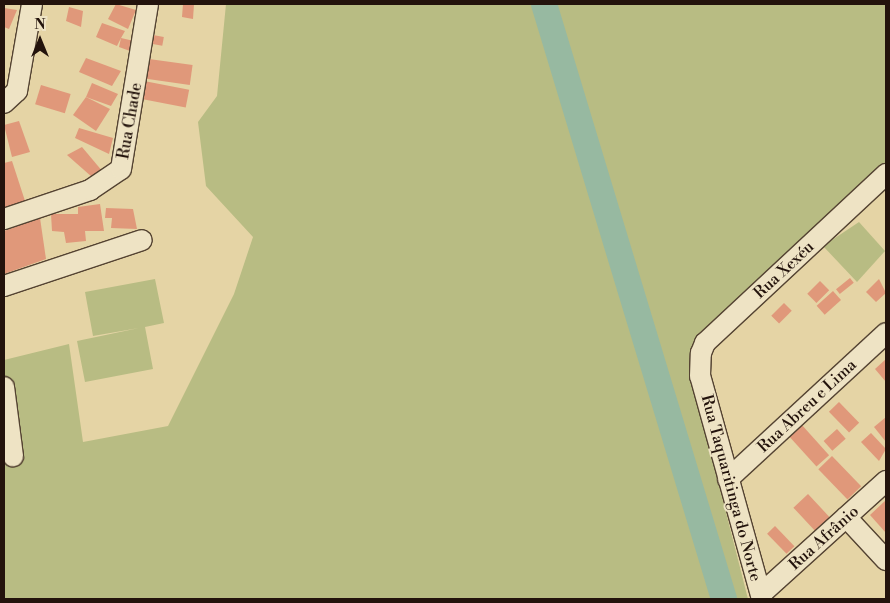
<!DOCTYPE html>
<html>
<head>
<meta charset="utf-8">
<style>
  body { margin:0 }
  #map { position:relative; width:890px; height:603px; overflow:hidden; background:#e5d4a5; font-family:"Libre Bodoni",serif }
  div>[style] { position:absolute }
  .green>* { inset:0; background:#b8bc83 }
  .river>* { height:26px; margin:-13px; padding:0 13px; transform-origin:13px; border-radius:13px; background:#97b9a1 }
  .building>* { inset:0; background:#e0987a; transform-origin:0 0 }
  .roads { filter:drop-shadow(1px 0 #544332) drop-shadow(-1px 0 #544332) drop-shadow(0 1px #544332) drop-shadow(0 -1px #544332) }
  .minor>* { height:20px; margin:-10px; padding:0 10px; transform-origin:10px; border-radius:10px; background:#eee3c4 }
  span { translate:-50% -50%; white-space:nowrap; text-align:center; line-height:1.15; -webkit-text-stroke:4px #eee3c4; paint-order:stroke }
  .street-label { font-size:16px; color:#23130c }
  .frame { position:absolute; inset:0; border:5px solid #23130c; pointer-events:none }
  .north { position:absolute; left:15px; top:15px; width:50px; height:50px; -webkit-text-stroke:4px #eee3c4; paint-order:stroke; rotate:0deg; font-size:14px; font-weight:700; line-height:20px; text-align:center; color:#23130c }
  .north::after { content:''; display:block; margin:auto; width:18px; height:22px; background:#23130c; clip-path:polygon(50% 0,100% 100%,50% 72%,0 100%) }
</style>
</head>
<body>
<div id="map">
  <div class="green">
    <i style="clip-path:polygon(226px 4px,886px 4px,886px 168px,699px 342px,691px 375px,748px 599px,4px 599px,4px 360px,69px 344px,83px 442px,168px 426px,234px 294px,253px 237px,206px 186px,198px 122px,217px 96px)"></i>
    <i style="clip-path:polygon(859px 222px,885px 251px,857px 282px,823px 246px)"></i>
    <i style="clip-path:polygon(155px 279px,164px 323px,145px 327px,153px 369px,85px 382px,77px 341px,139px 328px,93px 336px,85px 292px)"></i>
  </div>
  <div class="river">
    <i style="left:544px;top:4px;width:622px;rotate:73.17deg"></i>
  </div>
  <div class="building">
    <i style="clip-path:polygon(116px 4px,136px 10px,128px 29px,108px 19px)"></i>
    <i style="clip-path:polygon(183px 4px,194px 4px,193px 19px,182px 17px)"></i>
    <i style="clip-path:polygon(69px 7px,83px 11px,81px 27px,66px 21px)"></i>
    <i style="clip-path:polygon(4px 8px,17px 10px,9px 29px,4px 27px)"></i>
    <i style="clip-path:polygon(102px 23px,125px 31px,121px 38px,134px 41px,130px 51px,119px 47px,121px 38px,117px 46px,96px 37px)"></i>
    <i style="left:153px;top:35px;width:11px;height:9px;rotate:10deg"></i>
    <i style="clip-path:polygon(86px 58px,121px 71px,112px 86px,79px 72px)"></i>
    <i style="left:149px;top:59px;width:44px;height:20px;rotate:8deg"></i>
    <i style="left:144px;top:81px;width:46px;height:18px;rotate:11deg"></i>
    <i style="clip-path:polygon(92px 83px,118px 94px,111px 106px,86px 97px)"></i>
    <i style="left:41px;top:85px;width:31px;height:20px;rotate:17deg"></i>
    <i style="clip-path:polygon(86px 97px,110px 109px,96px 131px,73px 115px)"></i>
    <i style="clip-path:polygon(19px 121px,30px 152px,12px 157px,4px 125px)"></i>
    <i style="clip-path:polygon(79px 128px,113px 138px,109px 154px,75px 138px)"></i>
    <i style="clip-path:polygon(82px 147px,103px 172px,92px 177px,67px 155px)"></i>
    <i style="clip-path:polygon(12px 161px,26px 204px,4px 209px,4px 163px)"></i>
    <i style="clip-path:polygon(100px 204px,104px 231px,85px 231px,86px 241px,66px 243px,64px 232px,52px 231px,51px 214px,78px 214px,78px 207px)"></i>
    <i style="clip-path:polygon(106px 208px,133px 209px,137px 229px,111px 228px,112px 218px,105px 218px)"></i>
    <i style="clip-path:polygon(40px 218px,46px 259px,4px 274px,4px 231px)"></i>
    <i style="left:850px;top:278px;width:6px;height:18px;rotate:51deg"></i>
    <i style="clip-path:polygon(879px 279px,886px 293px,876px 302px,866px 292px)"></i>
    <i style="left:820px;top:281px;width:13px;height:18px;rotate:45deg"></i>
    <i style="left:833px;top:291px;width:12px;height:22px;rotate:48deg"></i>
    <i style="left:784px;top:303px;width:11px;height:18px;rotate:45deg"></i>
    <i style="clip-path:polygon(886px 359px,886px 382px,875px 369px)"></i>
    <i style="left:839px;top:402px;width:29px;height:14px;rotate:46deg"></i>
    <i style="clip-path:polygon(886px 417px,886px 442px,874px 427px)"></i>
    <i style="left:801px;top:424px;width:42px;height:17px;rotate:48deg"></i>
    <i style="left:837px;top:429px;width:13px;height:18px;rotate:48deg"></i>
    <i style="clip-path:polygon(871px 433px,886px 449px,879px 461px,861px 442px)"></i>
    <i style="left:832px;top:456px;width:42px;height:19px;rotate:46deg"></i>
    <i style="left:808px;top:494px;width:33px;height:20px;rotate:47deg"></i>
    <i style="clip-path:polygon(886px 500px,886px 533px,870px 515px)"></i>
    <i style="left:775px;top:526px;width:28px;height:11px;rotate:46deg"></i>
  </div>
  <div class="roads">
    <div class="minor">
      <i style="left:4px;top:103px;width:18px;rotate:-43deg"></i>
      <i style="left:17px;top:91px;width:88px;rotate:-80.2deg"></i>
      <i style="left:4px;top:219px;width:91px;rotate:-18.6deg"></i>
      <i style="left:90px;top:190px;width:37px;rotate:-34deg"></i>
      <i style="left:121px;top:169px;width:167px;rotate:-80.7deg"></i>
      <i style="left:4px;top:286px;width:145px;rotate:-18.4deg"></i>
      <i style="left:4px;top:387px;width:70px;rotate:82.6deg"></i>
      <i style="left:728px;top:479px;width:215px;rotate:-42.7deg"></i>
      <i style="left:846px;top:517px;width:59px;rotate:47.1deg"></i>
      <i style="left:761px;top:594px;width:169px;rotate:-42.1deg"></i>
      <i style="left:762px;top:599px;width:231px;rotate:-105.5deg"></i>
      <i style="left:700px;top:376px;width:23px;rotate:-88deg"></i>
      <i style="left:701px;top:353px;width:11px;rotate:-68deg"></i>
      <i style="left:705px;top:343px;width:248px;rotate:-43deg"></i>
    </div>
  </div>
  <div class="street-label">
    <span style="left:130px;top:121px;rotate:-80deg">Rua Chade</span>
    <span style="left:784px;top:270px;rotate:-43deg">Rua Xexéu</span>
    <span style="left:807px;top:406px;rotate:-43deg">Rua Abreu e Lima</span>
    <span style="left:731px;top:488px;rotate:75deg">Rua Taquaritinga do Norte</span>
    <span style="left:824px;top:538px;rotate:-42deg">Rua Afrânio</span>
  </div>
  <div class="frame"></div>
  <div class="north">N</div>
</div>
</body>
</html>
